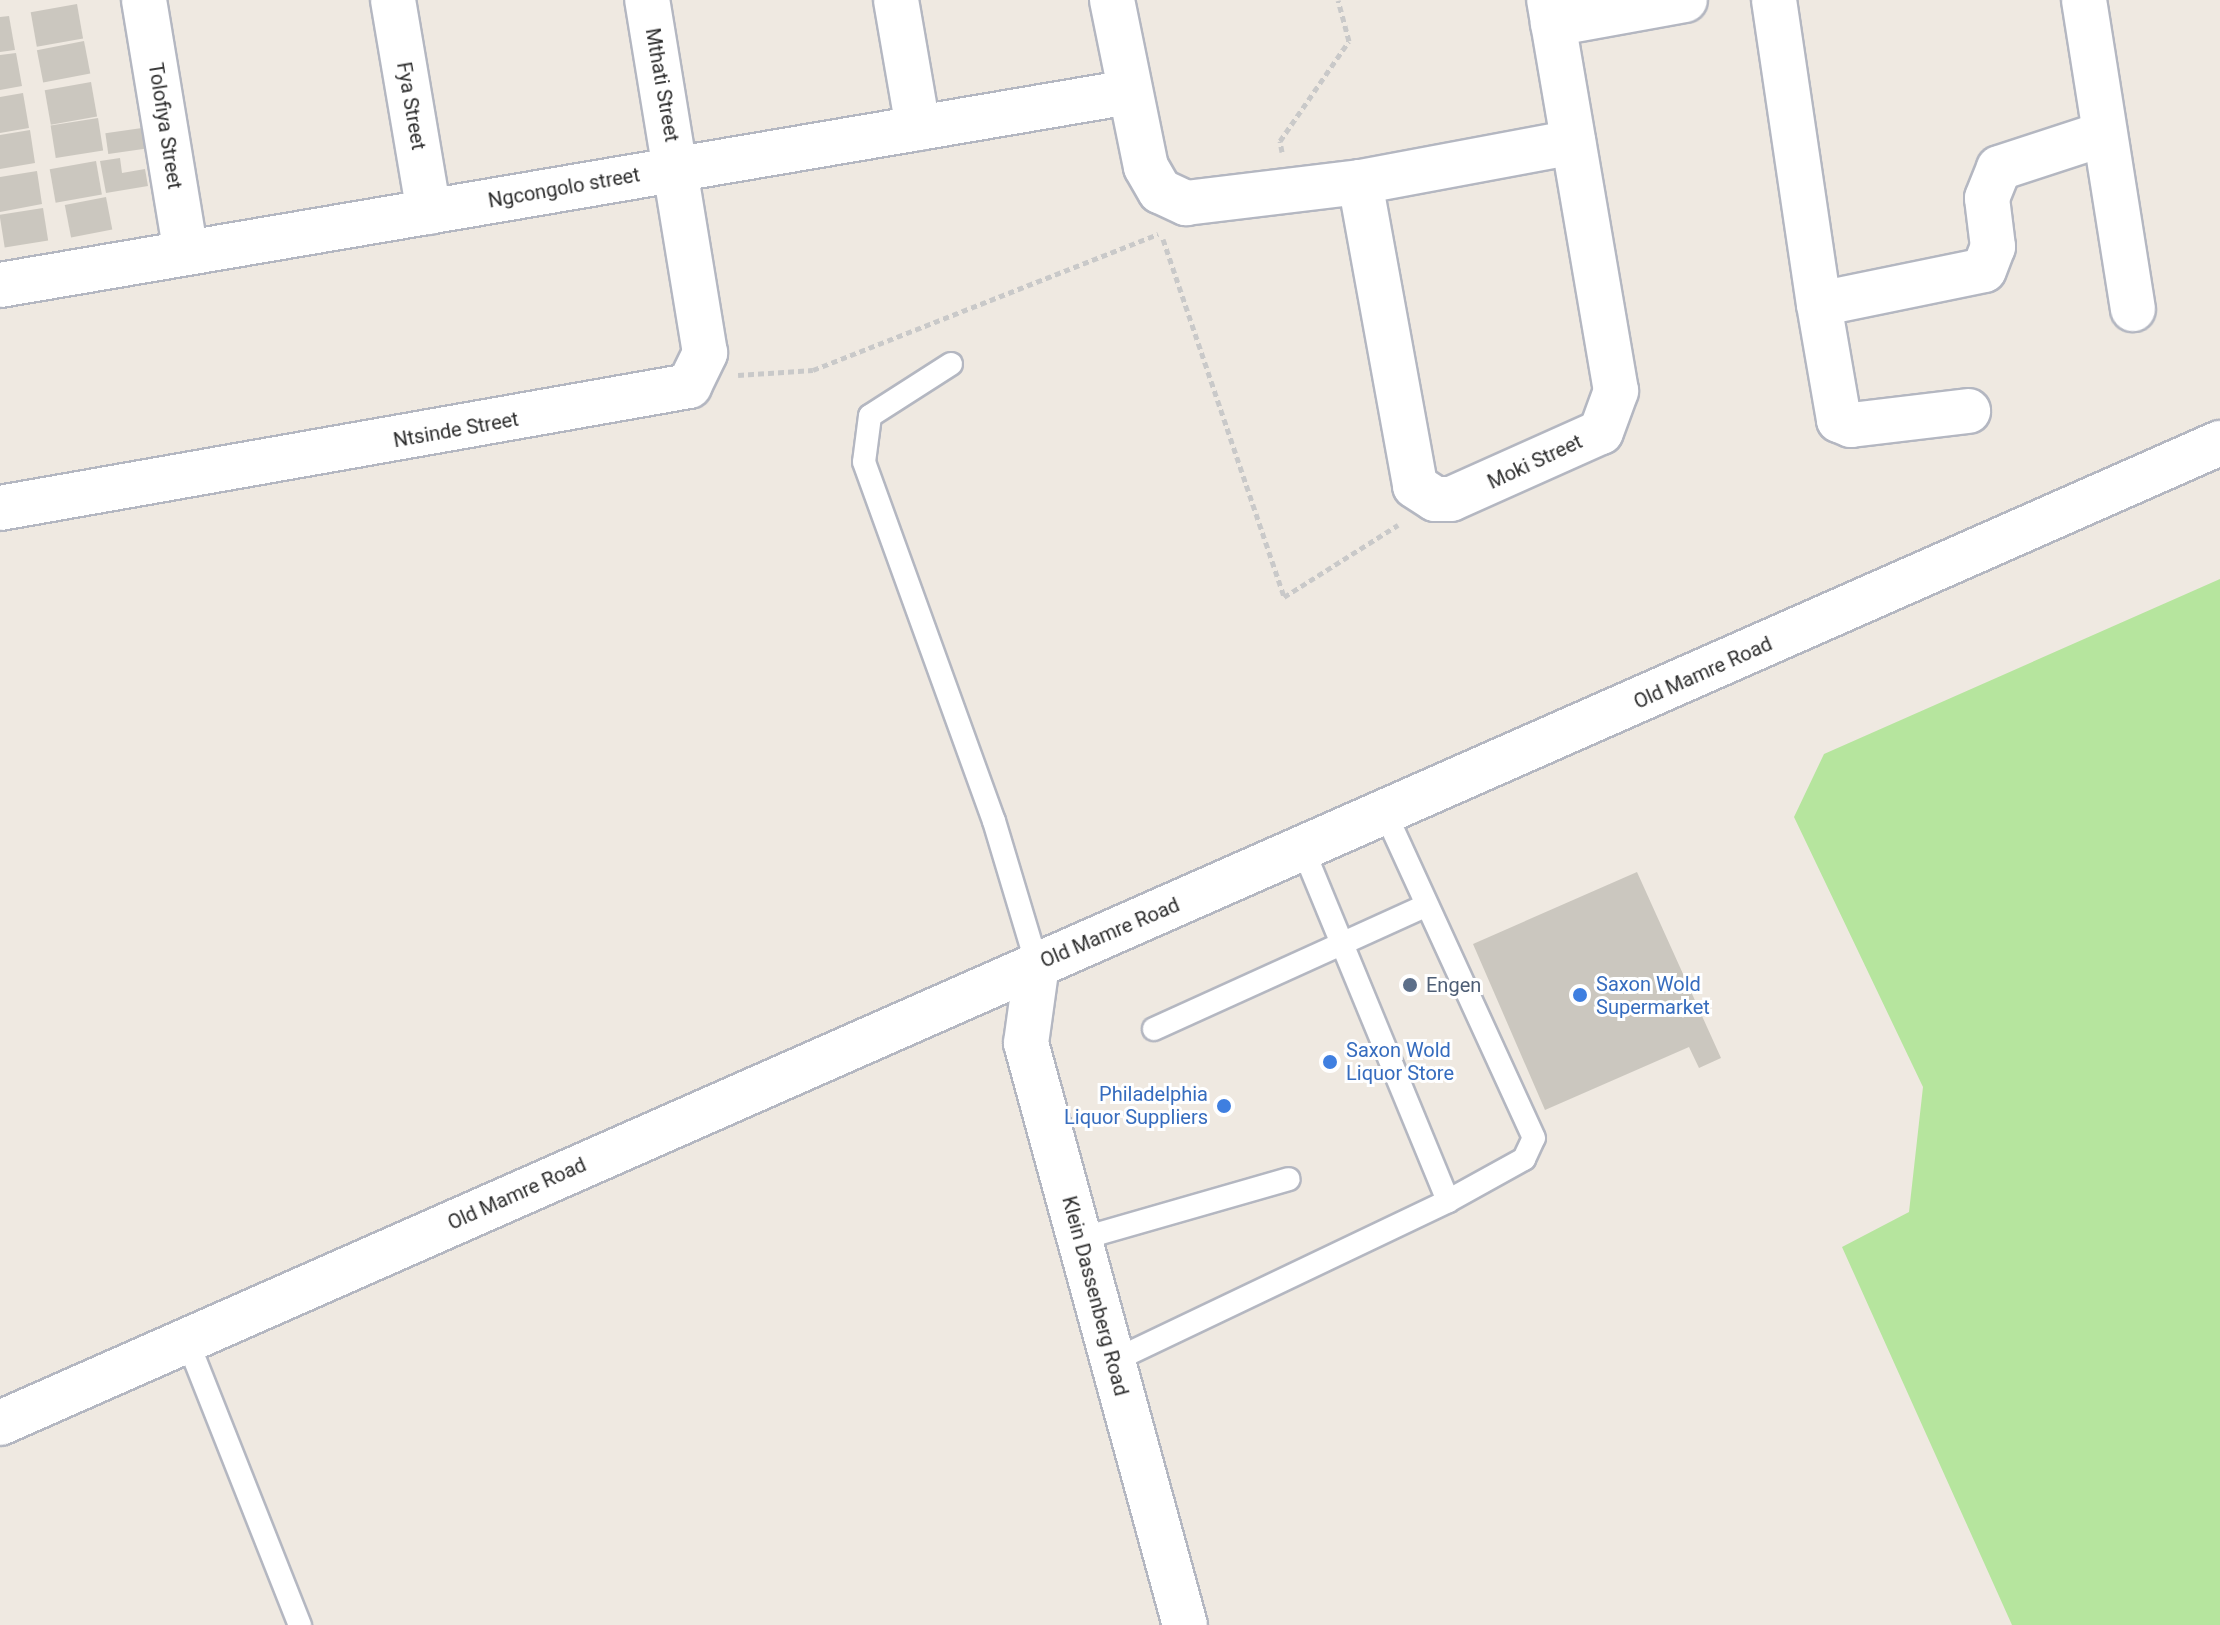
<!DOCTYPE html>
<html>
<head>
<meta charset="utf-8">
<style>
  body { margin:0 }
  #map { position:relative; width:2220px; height:1625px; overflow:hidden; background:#efe9e1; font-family:Roboto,sans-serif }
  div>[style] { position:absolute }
  .green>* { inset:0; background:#b6e59e }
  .building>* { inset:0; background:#cbc7bf; transform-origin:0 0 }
  .path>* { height:5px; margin-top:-2.5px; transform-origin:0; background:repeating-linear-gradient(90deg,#c9c9c9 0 6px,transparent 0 10px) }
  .roads { filter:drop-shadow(2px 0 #b4b7c1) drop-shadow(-2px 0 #b4b7c1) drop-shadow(0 2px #b4b7c1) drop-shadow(0 -2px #b4b7c1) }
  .lane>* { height:22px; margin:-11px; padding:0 11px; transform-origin:11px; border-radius:11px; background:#fff }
  .street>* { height:44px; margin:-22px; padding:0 22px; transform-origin:22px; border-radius:22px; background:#fff }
  .secondary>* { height:44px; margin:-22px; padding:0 22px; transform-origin:22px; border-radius:22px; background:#fff }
  .dots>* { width:22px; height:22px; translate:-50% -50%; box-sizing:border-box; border:4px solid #fff; border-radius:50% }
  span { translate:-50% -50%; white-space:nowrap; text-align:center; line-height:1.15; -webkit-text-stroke:6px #fff; paint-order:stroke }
  .street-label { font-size:20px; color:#2e2e2e }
  .shop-label { font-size:20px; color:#366cbe }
  .left { translate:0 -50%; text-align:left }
  .right { translate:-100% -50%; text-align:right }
  .service-label { font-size:20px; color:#4e5e75 }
</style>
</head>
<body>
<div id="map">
  <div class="green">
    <i style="clip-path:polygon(2220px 579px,2220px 1625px,2012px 1625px,1842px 1247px,1909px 1212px,1923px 1087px,1794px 817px,1824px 754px)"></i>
  </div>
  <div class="building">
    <i style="left:77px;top:4px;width:35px;height:47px;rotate:80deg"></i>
    <i style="clip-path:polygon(9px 16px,15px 50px,0 52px,0 17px)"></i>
    <i style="left:84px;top:41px;width:33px;height:48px;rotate:79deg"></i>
    <i style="clip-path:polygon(16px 53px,22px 86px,0 90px,0 55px)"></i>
    <i style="left:91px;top:82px;width:35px;height:47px;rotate:80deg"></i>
    <i style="clip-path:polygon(23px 93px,29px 128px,0 133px,0 97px)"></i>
    <i style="left:98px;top:118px;width:33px;height:48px;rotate:81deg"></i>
    <i style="left:142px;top:128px;width:21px;height:37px;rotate:82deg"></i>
    <i style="clip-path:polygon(30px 130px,35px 163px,0 169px,0 135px)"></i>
    <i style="clip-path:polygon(120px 158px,122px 173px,145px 169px,148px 186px,106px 193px,100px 161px)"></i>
    <i style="left:96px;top:161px;width:34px;height:47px;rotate:80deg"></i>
    <i style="clip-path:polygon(37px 171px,42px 204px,0 212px,0 177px)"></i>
    <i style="left:106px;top:197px;width:33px;height:42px;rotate:79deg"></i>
    <i style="left:43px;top:208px;width:33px;height:44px;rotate:81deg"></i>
    <i style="clip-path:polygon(1637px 872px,1721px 1058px,1699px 1068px,1689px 1047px,1545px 1110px,1473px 944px)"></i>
  </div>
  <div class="path">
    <i style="left:1282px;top:152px;width:11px;rotate:-100deg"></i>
    <i style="left:1280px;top:141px;width:121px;rotate:-55.4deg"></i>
    <i style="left:1349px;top:41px;width:42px;rotate:-105deg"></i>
    <i style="left:1163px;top:239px;width:378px;rotate:71.3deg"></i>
    <i style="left:1284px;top:597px;width:135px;rotate:-32.3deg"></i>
    <i style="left:738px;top:375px;width:75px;rotate:-3.8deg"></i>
    <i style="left:813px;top:370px;width:371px;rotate:-21.5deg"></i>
  </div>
  <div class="roads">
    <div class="lane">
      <i style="left:951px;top:364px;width:96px;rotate:147.3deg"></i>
      <i style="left:870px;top:416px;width:46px;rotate:97.4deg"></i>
      <i style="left:864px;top:462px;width:382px;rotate:70.1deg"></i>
      <i style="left:994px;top:821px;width:149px;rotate:73.3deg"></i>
      <i style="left:1303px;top:849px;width:381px;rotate:67.6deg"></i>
      <i style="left:1448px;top:1201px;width:87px;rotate:-28.9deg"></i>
      <i style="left:1524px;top:1159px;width:23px;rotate:-65deg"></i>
      <i style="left:1534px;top:1138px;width:356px;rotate:-114.6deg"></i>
      <i style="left:1154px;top:1029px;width:298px;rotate:-24.4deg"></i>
      <i style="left:1080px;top:1239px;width:217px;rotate:-16deg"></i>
      <i style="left:187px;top:1340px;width:307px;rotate:68.4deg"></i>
      <i style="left:1113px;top:1361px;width:371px;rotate:-25.5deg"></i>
    </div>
    <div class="street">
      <i style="left:144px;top:0;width:256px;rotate:80.6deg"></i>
      <i style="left:393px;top:0;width:215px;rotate:80.4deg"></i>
      <i style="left:896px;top:0;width:130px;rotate:80.2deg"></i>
      <i style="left:1112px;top:0;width:170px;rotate:78.5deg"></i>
      <i style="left:1146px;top:167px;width:28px;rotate:60deg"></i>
      <i style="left:1160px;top:191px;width:29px;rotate:25deg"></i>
      <i style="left:1186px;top:203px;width:175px;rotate:-6.9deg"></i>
      <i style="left:1360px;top:182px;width:217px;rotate:-10.6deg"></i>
      <i style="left:1774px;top:0;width:307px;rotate:81.6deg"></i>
      <i style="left:1819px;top:304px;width:168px;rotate:-11.6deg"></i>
      <i style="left:1984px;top:270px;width:25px;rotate:-69deg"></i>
      <i style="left:1993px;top:247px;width:49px;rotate:-97deg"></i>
      <i style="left:1987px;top:198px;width:32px;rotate:-68deg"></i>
      <i style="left:1999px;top:168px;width:109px;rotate:-18.1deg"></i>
      <i style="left:2084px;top:0;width:313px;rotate:81deg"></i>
      <i style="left:1553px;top:24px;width:134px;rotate:-10.3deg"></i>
      <i style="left:1360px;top:182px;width:309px;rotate:79.7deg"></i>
      <i style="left:1415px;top:486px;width:24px;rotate:33deg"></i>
      <i style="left:1435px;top:499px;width:16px"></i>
      <i style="left:1451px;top:499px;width:164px;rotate:-24.1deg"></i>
      <i style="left:1601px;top:432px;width:44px;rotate:-69.9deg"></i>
      <i style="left:1616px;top:391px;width:397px;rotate:-99.7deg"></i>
      <i style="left:0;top:285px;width:1145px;rotate:-9.7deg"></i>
      <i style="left:1819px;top:304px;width:118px;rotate:80.2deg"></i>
      <i style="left:1839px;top:420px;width:13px;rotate:23deg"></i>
      <i style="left:1851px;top:425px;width:118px;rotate:-6.8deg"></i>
      <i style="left:0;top:508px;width:700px;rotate:-10.04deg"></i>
      <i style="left:689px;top:386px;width:37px;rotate:-64deg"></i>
      <i style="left:705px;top:353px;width:358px;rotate:-99.3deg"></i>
    </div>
    <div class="secondary">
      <i style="left:1037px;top:964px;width:80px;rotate:97.9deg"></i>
      <i style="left:1026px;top:1043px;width:603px;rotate:74.72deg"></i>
      <i style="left:0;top:1423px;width:2427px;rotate:-23.82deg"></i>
    </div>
  </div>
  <div class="dots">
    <i style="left:1410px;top:985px;background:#5c6f8a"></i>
    <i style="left:1580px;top:995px;background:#3f7fe0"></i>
    <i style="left:1330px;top:1062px;background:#3f7fe0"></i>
    <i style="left:1224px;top:1106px;background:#3f7fe0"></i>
  </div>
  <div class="street-label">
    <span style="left:662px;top:85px;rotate:80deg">Mthati Street</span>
    <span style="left:411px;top:106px;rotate:80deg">Fya Street</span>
    <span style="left:165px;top:126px;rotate:81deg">Tolofiya Street</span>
    <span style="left:564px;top:188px;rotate:-10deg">Ngcongolo street</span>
    <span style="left:456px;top:430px;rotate:-10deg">Ntsinde Street</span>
    <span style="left:1535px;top:462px;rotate:-25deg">Moki Street</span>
    <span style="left:1703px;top:673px;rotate:-24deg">Old Mamre Road</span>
    <span style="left:1110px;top:933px;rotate:-23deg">Old Mamre Road</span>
    <span style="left:517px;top:1194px;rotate:-24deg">Old Mamre Road</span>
    <span style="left:1095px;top:1296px;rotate:75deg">Klein Dassenberg Road</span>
  </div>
  <div class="shop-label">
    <span class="left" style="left:1596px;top:996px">Saxon Wold<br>Supermarket</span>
    <span class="left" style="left:1346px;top:1062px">Saxon Wold<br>Liquor Store</span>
    <span class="right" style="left:1208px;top:1106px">Philadelphia<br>Liquor Suppliers</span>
  </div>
  <div class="service-label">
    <span class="left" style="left:1426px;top:985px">Engen</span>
  </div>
</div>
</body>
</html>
